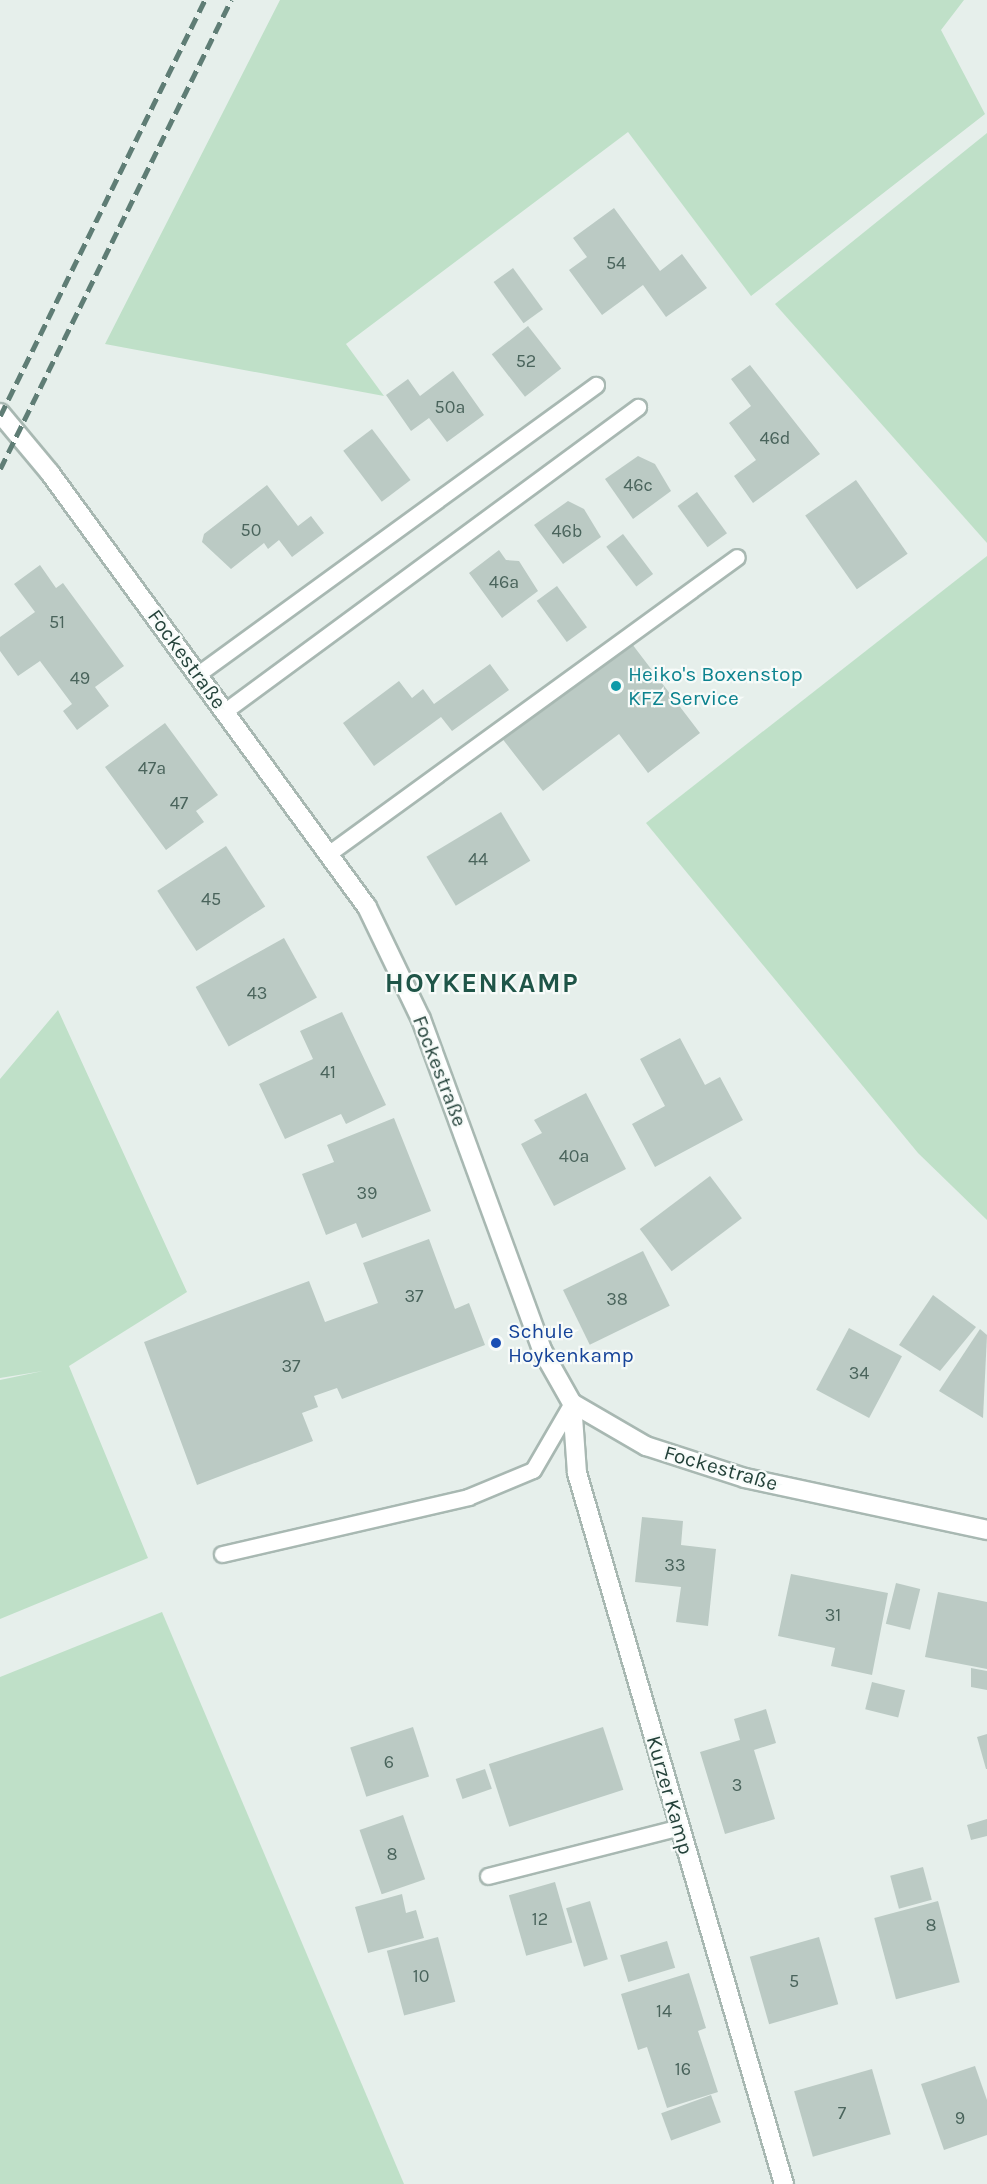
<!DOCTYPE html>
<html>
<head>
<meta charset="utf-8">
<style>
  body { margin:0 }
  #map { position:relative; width:987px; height:2184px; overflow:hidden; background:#e6efeb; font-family:Karla,sans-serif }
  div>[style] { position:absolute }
  .green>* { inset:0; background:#bfe0c8 }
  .building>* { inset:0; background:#bbcac4; transform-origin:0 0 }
  .roads { filter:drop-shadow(2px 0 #a8b8b2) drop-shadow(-2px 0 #a8b8b2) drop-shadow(0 2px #a8b8b2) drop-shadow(0 -2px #a8b8b2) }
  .service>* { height:15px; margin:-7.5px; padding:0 7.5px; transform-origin:7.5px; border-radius:7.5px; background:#fff }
  .minor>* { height:18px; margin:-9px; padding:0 9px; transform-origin:9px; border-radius:9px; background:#fff }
  .rail>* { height:4.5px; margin-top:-2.25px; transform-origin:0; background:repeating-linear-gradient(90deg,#5f7d75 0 12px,transparent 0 18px) }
  .dots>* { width:16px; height:16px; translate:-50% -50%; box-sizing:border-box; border:3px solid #f7fbf9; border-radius:50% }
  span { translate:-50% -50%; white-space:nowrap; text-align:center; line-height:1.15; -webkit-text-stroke:4.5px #f7fbf9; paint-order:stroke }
  .number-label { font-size:18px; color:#4a645c }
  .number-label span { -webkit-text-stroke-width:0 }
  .street-label { font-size:21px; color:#24423a }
  .culture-label { font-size:21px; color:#0d838f }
  .left { translate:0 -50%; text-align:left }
  .transit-label { font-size:21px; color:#164399 }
  .district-label { font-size:27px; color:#1f5548; font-weight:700; letter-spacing:1.5px }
</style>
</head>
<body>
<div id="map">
  <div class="green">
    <i style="clip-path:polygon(280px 0,964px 0,941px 30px,985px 114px,751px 296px,628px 132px,346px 344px,384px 396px,105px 344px)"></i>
    <i style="clip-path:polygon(987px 133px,987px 543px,775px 304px)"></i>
    <i style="clip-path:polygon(987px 556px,987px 1220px,918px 1153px,646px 823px)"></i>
    <i style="clip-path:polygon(58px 1010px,187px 1292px,69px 1366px,148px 1558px,0 1619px,0 1380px,43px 1371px,0 1378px,0 1079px)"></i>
    <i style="clip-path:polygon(162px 1612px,404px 2184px,0 2184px,0 1677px)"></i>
  </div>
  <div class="building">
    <i style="clip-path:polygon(614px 208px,660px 271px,682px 254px,707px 288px,666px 317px,643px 285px,602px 315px,569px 270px,587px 257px,573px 238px)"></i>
    <i style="left:513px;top:268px;width:51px;height:24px;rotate:54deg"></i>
    <i style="left:528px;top:326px;width:54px;height:46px;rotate:52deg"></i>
    <i style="clip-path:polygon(750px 365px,820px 454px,753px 503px,734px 476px,756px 460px,729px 423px,751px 406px,731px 379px)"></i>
    <i style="clip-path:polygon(453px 371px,484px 415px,447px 442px,429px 418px,411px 431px,386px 395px,408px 379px,420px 396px)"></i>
    <i style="left:372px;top:429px;width:64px;height:36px;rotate:53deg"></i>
    <i style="clip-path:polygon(638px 456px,655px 464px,671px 491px,633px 519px,605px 479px)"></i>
    <i style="left:856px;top:480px;width:90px;height:62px;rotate:55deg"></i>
    <i style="clip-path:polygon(267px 485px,298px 526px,311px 516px,324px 533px,292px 557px,279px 540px,268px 549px,264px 543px,231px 569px,202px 542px,204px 534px)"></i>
    <i style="left:697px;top:492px;width:51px;height:24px;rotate:54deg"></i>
    <i style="clip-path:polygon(568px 501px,584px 509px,601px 537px,563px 564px,534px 525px)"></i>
    <i style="left:623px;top:534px;width:50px;height:21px;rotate:53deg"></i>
    <i style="clip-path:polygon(499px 550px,506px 560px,519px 561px,538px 591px,502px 618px,469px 573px)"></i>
    <i style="clip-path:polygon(40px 565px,56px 588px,63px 583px,124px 666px,95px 687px,109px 706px,77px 730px,63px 711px,72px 704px,40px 661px,18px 676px,0 651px,0 637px,35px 612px,14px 584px)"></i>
    <i style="left:557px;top:586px;width:51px;height:25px;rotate:54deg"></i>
    <i style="clip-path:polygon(629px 640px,700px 733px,648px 773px,619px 734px,543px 791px,501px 737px)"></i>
    <i style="clip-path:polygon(490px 664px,509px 690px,452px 731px,441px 717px,374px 766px,343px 723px,399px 681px,412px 698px,423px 689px,434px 704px)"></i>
    <i style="clip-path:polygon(165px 723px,218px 795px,196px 811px,204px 822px,166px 850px,105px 767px)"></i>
    <i style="left:501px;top:812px;width:57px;height:87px;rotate:59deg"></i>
    <i style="left:226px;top:846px;width:72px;height:82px;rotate:57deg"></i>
    <i style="left:284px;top:938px;width:68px;height:101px;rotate:61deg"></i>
    <i style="clip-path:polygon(342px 1012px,386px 1105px,346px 1124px,341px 1114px,285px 1139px,259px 1084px,313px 1059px,300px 1031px)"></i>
    <i style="clip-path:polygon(680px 1038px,705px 1085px,720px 1077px,743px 1120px,655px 1167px,632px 1124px,665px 1106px,640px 1059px)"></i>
    <i style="clip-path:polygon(586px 1093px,626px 1169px,554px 1206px,521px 1144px,542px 1133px,534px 1120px)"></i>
    <i style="clip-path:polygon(394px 1118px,431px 1211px,362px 1238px,356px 1223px,326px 1235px,302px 1174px,334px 1162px,327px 1145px)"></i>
    <i style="left:710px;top:1176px;width:53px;height:88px;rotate:53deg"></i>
    <i style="clip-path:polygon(429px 1239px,455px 1309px,469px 1303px,485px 1345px,342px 1399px,337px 1388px,314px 1396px,318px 1407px,302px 1413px,313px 1441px,197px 1485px,144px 1342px,309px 1281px,325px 1322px,378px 1303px,363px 1263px)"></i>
    <i style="left:643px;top:1251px;width:61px;height:89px;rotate:64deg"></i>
    <i style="clip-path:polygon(933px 1295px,976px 1327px,940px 1371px,899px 1345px)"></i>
    <i style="left:849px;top:1328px;width:60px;height:70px;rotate:28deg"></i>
    <i style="clip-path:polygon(980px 1329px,987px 1335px,983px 1418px,939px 1391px)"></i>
    <i style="clip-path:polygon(642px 1517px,683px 1521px,681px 1545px,716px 1549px,708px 1626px,676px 1622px,681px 1587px,635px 1582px)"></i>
    <i style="clip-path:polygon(791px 1574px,888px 1593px,872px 1675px,831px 1666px,835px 1648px,778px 1636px)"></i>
    <i style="left:896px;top:1583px;width:25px;height:42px;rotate:14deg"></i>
    <i style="clip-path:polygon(938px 1592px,987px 1602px,987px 1669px,925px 1657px)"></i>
    <i style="clip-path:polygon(971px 1668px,987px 1671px,987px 1690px,971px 1687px)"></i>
    <i style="left:872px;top:1682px;width:34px;height:28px;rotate:14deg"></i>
    <i style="clip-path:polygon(766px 1709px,776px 1743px,754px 1750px,775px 1819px,725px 1834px,700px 1752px,740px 1740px,734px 1719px)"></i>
    <i style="left:413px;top:1727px;width:52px;height:66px;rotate:72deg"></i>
    <i style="left:603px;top:1727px;width:66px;height:120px;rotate:72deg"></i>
    <i style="clip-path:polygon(987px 1734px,987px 1769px,986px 1769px,977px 1737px)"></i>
    <i style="left:485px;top:1769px;width:21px;height:31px;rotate:71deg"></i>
    <i style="left:403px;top:1815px;width:68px;height:46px;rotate:71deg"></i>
    <i style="clip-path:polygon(987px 1819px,987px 1836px,971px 1840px,967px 1825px)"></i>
    <i style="left:923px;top:1867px;width:34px;height:34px;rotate:75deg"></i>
    <i style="left:555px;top:1882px;width:63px;height:48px;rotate:74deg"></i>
    <i style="clip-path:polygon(402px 1894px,406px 1913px,416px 1910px,424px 1938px,368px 1953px,355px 1907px)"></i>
    <i style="left:590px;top:1901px;width:61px;height:25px;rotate:73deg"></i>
    <i style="left:938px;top:1901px;width:84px;height:66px;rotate:75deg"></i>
    <i style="left:438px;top:1937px;width:67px;height:53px;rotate:75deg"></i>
    <i style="left:819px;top:1937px;width:70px;height:72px;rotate:74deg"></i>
    <i style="left:667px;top:1941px;width:28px;height:49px;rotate:73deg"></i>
    <i style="clip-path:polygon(689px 1973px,706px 2028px,698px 2031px,718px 2092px,667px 2108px,647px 2047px,638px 2050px,621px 1994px)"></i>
    <i style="clip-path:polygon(975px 2066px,987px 2100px,987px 2135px,944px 2150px,921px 2084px)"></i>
    <i style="left:872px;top:2069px;width:68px;height:81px;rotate:74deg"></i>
    <i style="left:711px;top:2095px;width:29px;height:53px;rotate:70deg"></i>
  </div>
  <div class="roads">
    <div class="service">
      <i style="left:198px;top:674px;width:492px;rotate:-36deg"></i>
      <i style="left:225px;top:711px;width:513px;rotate:-36.36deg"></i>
      <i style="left:328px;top:854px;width:505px;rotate:-35.99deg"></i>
      <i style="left:222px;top:1554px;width:253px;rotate:-13deg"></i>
      <i style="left:468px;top:1497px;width:70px;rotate:-22.6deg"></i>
      <i style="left:533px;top:1470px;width:78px;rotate:-59.8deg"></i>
      <i style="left:488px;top:1876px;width:198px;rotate:-14.3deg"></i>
    </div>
    <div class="minor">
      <i style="left:0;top:413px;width:78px;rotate:50.2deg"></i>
      <i style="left:50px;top:473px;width:537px;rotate:53.86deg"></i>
      <i style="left:367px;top:907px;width:124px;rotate:64.3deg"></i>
      <i style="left:421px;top:1019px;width:352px;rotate:69.9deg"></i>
      <i style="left:542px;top:1350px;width:61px;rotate:60.5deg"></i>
      <i style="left:572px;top:1403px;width:86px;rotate:30.2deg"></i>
      <i style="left:646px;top:1446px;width:104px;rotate:17.9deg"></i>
      <i style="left:745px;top:1478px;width:248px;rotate:12.1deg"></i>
      <i style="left:572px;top:1403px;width:70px;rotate:85.9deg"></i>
      <i style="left:577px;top:1473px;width:741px;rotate:73.77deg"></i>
    </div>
  </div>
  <div class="rail">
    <i style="left:0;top:416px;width:464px;rotate:-63.8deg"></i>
    <i style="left:0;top:469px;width:523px;rotate:-63.78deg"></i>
  </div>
  <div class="dots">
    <i style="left:616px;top:686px;background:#0f9aa8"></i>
    <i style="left:496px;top:1343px;background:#1a4fb4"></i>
  </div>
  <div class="number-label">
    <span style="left:616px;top:263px">54</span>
    <span style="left:526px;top:361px">52</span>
    <span style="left:450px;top:407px">50a</span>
    <span style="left:775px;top:438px">46d</span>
    <span style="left:638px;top:485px">46c</span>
    <span style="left:251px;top:530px">50</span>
    <span style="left:567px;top:531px">46b</span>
    <span style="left:504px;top:582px">46a</span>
    <span style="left:57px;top:622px">51</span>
    <span style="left:80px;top:678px">49</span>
    <span style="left:152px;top:768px">47a</span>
    <span style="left:179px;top:803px">47</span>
    <span style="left:478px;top:859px">44</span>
    <span style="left:211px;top:899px">45</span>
    <span style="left:257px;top:993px">43</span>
    <span style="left:328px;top:1072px">41</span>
    <span style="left:574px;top:1156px">40a</span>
    <span style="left:367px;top:1193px">39</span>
    <span style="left:414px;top:1296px">37</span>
    <span style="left:617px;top:1299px">38</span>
    <span style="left:291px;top:1366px">37</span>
    <span style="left:859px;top:1373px">34</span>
    <span style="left:675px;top:1565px">33</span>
    <span style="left:833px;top:1615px">31</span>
    <span style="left:389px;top:1762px">6</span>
    <span style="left:737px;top:1785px">3</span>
    <span style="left:392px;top:1854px">8</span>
    <span style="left:540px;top:1919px">12</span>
    <span style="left:931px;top:1925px">8</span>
    <span style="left:421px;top:1976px">10</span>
    <span style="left:794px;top:1981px">5</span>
    <span style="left:664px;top:2011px">14</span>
    <span style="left:683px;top:2069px">16</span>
    <span style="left:842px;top:2113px">7</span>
    <span style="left:960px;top:2118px">9</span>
  </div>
  <div class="street-label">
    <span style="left:187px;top:659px;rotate:54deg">Fockestraße</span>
    <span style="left:440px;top:1071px;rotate:69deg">Fockestraße</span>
    <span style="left:721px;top:1468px;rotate:16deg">Fockestraße</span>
    <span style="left:670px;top:1795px;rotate:74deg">Kurzer Kamp</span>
  </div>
  <div class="culture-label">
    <span class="left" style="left:628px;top:686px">Heiko's Boxenstop<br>KFZ Service</span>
  </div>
  <div class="transit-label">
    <span class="left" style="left:508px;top:1343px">Schule<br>Hoykenkamp</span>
  </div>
  <div class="district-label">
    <span style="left:482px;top:984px">HOYKENKAMP</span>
  </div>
</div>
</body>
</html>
